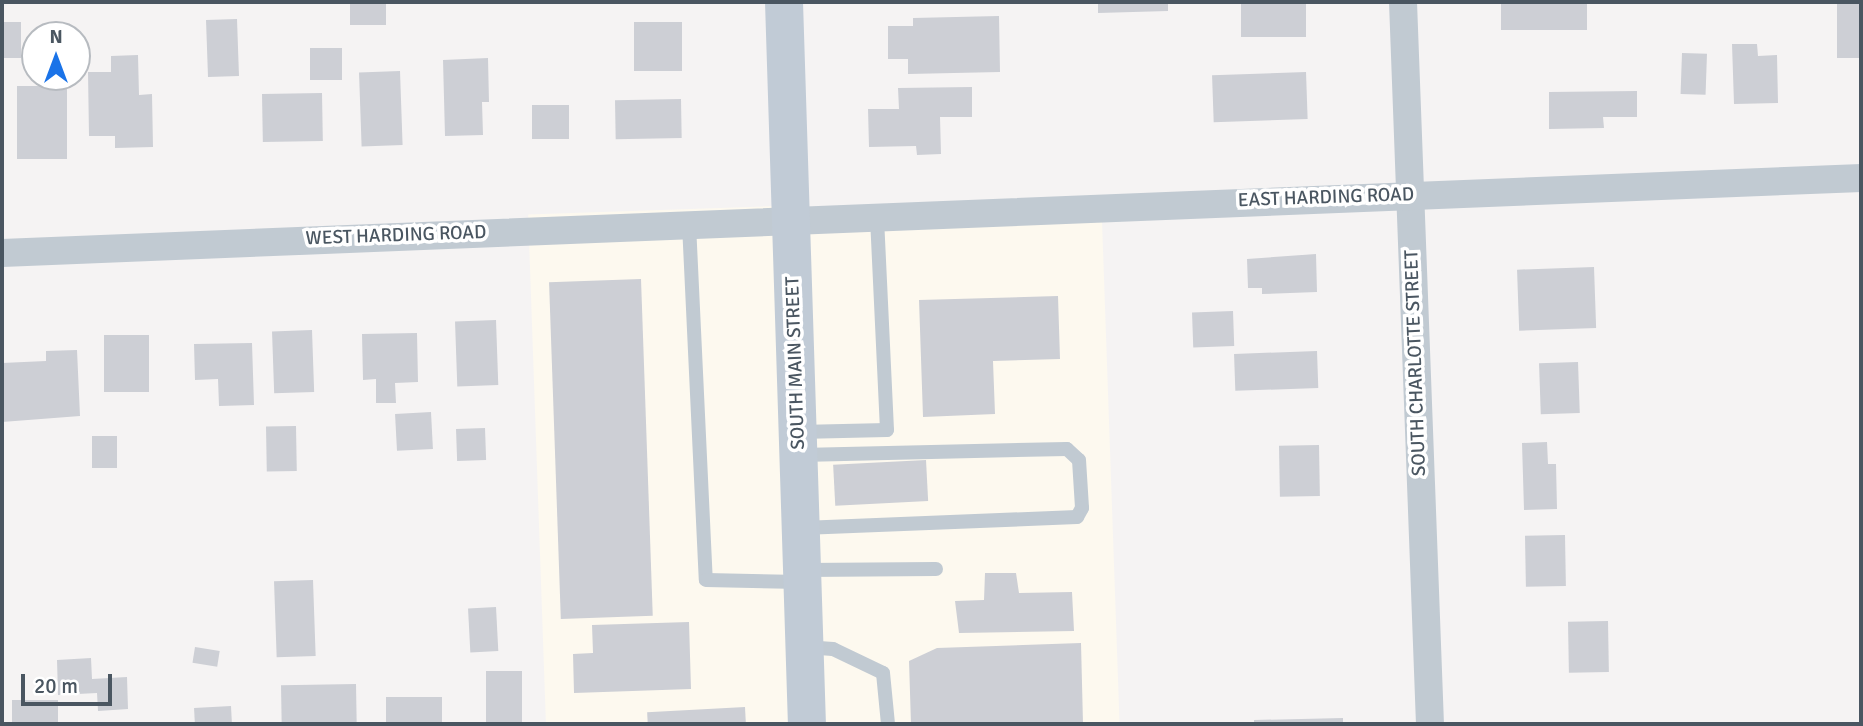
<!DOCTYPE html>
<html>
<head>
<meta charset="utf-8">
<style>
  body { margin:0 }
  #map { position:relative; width:1863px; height:726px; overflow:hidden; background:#f5f3f3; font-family:Signika,sans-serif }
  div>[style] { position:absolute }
  .commercial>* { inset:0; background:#fdf9ef; transform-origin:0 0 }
  .building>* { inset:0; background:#cdcfd5; transform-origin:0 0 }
  .service>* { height:14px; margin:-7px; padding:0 7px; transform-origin:7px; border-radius:7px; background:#c1cad2 }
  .minor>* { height:28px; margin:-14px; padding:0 14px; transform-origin:14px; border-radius:14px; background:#c1cad2 }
  .secondary>* { height:38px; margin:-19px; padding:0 19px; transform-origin:19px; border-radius:19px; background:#c1cbd6 }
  span { translate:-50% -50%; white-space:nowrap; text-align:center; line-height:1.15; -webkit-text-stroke:7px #fff; paint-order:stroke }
  .street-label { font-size:19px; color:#4a5661 }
  .frame { position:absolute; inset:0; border:4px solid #4a5661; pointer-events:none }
  .north { position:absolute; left:21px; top:21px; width:70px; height:70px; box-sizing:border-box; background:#fff; border:2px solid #b7bbc0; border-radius:50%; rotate:0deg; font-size:19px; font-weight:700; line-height:28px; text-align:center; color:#4a5661 }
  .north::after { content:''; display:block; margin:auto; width:24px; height:32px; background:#1a73e8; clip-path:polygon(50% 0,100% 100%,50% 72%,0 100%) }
  .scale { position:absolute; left:21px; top:674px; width:91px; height:32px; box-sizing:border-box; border:4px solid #4a5661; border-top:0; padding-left:9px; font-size:21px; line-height:24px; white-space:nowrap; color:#4a5661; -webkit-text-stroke:5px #fff; paint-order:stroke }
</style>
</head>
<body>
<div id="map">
  <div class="commercial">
    <i style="left:775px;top:206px;width:518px;height:247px;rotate:88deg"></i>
    <i style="left:1102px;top:221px;width:503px;height:299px;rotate:88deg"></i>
  </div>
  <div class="building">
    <i style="left:350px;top:2px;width:36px;height:23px"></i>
    <i style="clip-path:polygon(1098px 2px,1168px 2px,1168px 11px,1098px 13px)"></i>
    <i style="left:1241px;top:2px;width:65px;height:35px"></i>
    <i style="left:1501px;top:2px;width:86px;height:28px"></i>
    <i style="left:1837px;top:2px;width:24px;height:56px"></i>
    <i style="clip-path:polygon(999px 16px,1000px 72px,908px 74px,908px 59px,888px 59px,888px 26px,913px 26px,913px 18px)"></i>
    <i style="left:237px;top:19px;width:57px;height:31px;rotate:88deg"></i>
    <i style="left:2px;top:22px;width:19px;height:36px"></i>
    <i style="left:634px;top:22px;width:48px;height:49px"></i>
    <i style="clip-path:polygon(1732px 44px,1757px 44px,1758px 56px,1777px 55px,1778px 103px,1734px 104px)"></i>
    <i style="left:310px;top:48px;width:32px;height:32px"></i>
    <i style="left:1682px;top:53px;width:25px;height:41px;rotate:2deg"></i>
    <i style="clip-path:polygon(138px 55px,139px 95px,152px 94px,153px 147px,115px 148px,115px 136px,89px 136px,88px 72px,111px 72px,111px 56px)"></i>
    <i style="clip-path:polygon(488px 58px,489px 102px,482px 102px,483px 135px,445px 136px,443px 60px)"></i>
    <i style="left:400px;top:71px;width:74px;height:41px;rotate:88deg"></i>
    <i style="left:1306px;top:72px;width:47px;height:94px;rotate:88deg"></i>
    <i style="left:17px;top:86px;width:50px;height:73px"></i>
    <i style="clip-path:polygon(972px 87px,972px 117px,940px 117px,941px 154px,917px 155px,916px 146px,869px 147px,868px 109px,899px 109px,898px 88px)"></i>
    <i style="clip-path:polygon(1637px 91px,1637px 117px,1603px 117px,1604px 128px,1549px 129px,1549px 92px)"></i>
    <i style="left:322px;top:93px;width:48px;height:60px;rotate:89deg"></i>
    <i style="left:681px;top:99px;width:39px;height:66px;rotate:89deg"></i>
    <i style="left:569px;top:105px;width:34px;height:37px;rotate:90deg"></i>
    <i style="clip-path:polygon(1316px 254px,1317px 292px,1262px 294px,1262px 288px,1248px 288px,1247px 259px)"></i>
    <i style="left:1594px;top:267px;width:61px;height:77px;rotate:88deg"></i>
    <i style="left:641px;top:279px;width:337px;height:92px;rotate:88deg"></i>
    <i style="clip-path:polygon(1058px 296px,1060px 359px,993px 361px,995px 414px,923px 417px,919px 300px)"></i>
    <i style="left:1233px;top:311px;width:35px;height:41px;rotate:88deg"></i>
    <i style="left:496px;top:320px;width:65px;height:41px;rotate:88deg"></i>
    <i style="left:312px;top:330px;width:62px;height:40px;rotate:88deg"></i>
    <i style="clip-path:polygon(417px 333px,418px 382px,395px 383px,396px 403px,376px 403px,376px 379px,363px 380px,362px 334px)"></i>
    <i style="left:104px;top:335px;width:45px;height:57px"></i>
    <i style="clip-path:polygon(252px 343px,254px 405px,219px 406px,218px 379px,195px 380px,194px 344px)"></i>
    <i style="clip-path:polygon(77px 350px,80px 416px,2px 422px,2px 363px,46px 361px,46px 351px)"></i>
    <i style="left:1317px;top:351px;width:37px;height:83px;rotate:88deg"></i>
    <i style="left:1578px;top:362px;width:51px;height:39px;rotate:88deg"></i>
    <i style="left:431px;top:412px;width:37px;height:36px;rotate:87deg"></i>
    <i style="left:296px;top:426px;width:45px;height:30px;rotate:89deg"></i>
    <i style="left:485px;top:428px;width:32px;height:29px;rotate:88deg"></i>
    <i style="left:117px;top:436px;width:32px;height:25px;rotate:90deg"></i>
    <i style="clip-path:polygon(1547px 442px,1548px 464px,1556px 464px,1557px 509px,1524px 510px,1522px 443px)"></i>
    <i style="left:1319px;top:445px;width:51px;height:40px;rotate:89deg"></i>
    <i style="left:926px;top:460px;width:41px;height:93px;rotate:87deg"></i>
    <i style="left:1565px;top:535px;width:51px;height:40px;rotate:89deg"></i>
    <i style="clip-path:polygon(985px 573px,1016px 573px,1019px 593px,1072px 592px,1074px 631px,959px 633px,955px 601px,984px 600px)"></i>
    <i style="left:313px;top:580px;width:76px;height:39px;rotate:88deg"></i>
    <i style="left:496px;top:607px;width:44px;height:28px;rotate:87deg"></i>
    <i style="left:1608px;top:621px;width:51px;height:40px;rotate:89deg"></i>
    <i style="clip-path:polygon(689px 622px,691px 689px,574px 693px,573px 654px,593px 653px,592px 625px)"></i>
    <i style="clip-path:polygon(1081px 643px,1083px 724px,911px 724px,909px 661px,937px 648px)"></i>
    <i style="left:195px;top:647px;width:25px;height:16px;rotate:9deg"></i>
    <i style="clip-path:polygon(91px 658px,92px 679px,127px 677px,128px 709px,98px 711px,97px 693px,58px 695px,57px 660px)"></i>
    <i style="left:486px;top:671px;width:36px;height:53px"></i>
    <i style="left:356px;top:684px;width:40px;height:75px;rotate:89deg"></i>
    <i style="left:386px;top:697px;width:56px;height:27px"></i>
    <i style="left:58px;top:700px;width:24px;height:46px;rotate:90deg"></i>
    <i style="left:231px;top:706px;width:18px;height:37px;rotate:87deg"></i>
    <i style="left:745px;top:707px;width:17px;height:98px;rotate:87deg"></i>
    <i style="clip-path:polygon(1343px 718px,1343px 724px,1254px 724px,1254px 720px)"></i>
  </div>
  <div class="service">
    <i style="left:689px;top:224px;width:356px;rotate:87.3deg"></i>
    <i style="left:706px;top:580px;width:94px;rotate:1.2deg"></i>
    <i style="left:799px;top:432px;width:88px;rotate:-1.3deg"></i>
    <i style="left:887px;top:430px;width:214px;rotate:-92.7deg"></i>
    <i style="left:801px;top:455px;width:266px;rotate:-1.3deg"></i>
    <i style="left:1067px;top:449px;width:16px;rotate:43deg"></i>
    <i style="left:1079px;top:460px;width:48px;rotate:86.4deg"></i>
    <i style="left:1082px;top:508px;width:10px;rotate:119deg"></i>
    <i style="left:1077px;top:517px;width:275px;rotate:177.7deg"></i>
    <i style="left:804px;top:570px;width:132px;rotate:-0.4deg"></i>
    <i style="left:805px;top:647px;width:28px;rotate:4deg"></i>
    <i style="left:833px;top:649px;width:55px;rotate:25.6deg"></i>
    <i style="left:883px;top:673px;width:51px;rotate:84.4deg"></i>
  </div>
  <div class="minor">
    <i style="left:1403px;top:2px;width:723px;rotate:87.86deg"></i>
    <i style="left:2px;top:253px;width:1861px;rotate:-2.31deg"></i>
  </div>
  <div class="secondary">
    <i style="left:784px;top:2px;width:722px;rotate:88.18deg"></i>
  </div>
  <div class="street-label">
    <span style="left:1326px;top:198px;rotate:-2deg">EAST HARDING ROAD</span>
    <span style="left:396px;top:236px;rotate:-2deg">WEST HARDING ROAD</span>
    <span style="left:796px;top:363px;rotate:-92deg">SOUTH MAIN STREET</span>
    <span style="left:1416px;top:363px;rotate:-92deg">SOUTH CHARLOTTE STREET</span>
  </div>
  <div class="frame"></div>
  <div class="north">N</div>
  <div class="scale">20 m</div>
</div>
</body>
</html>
